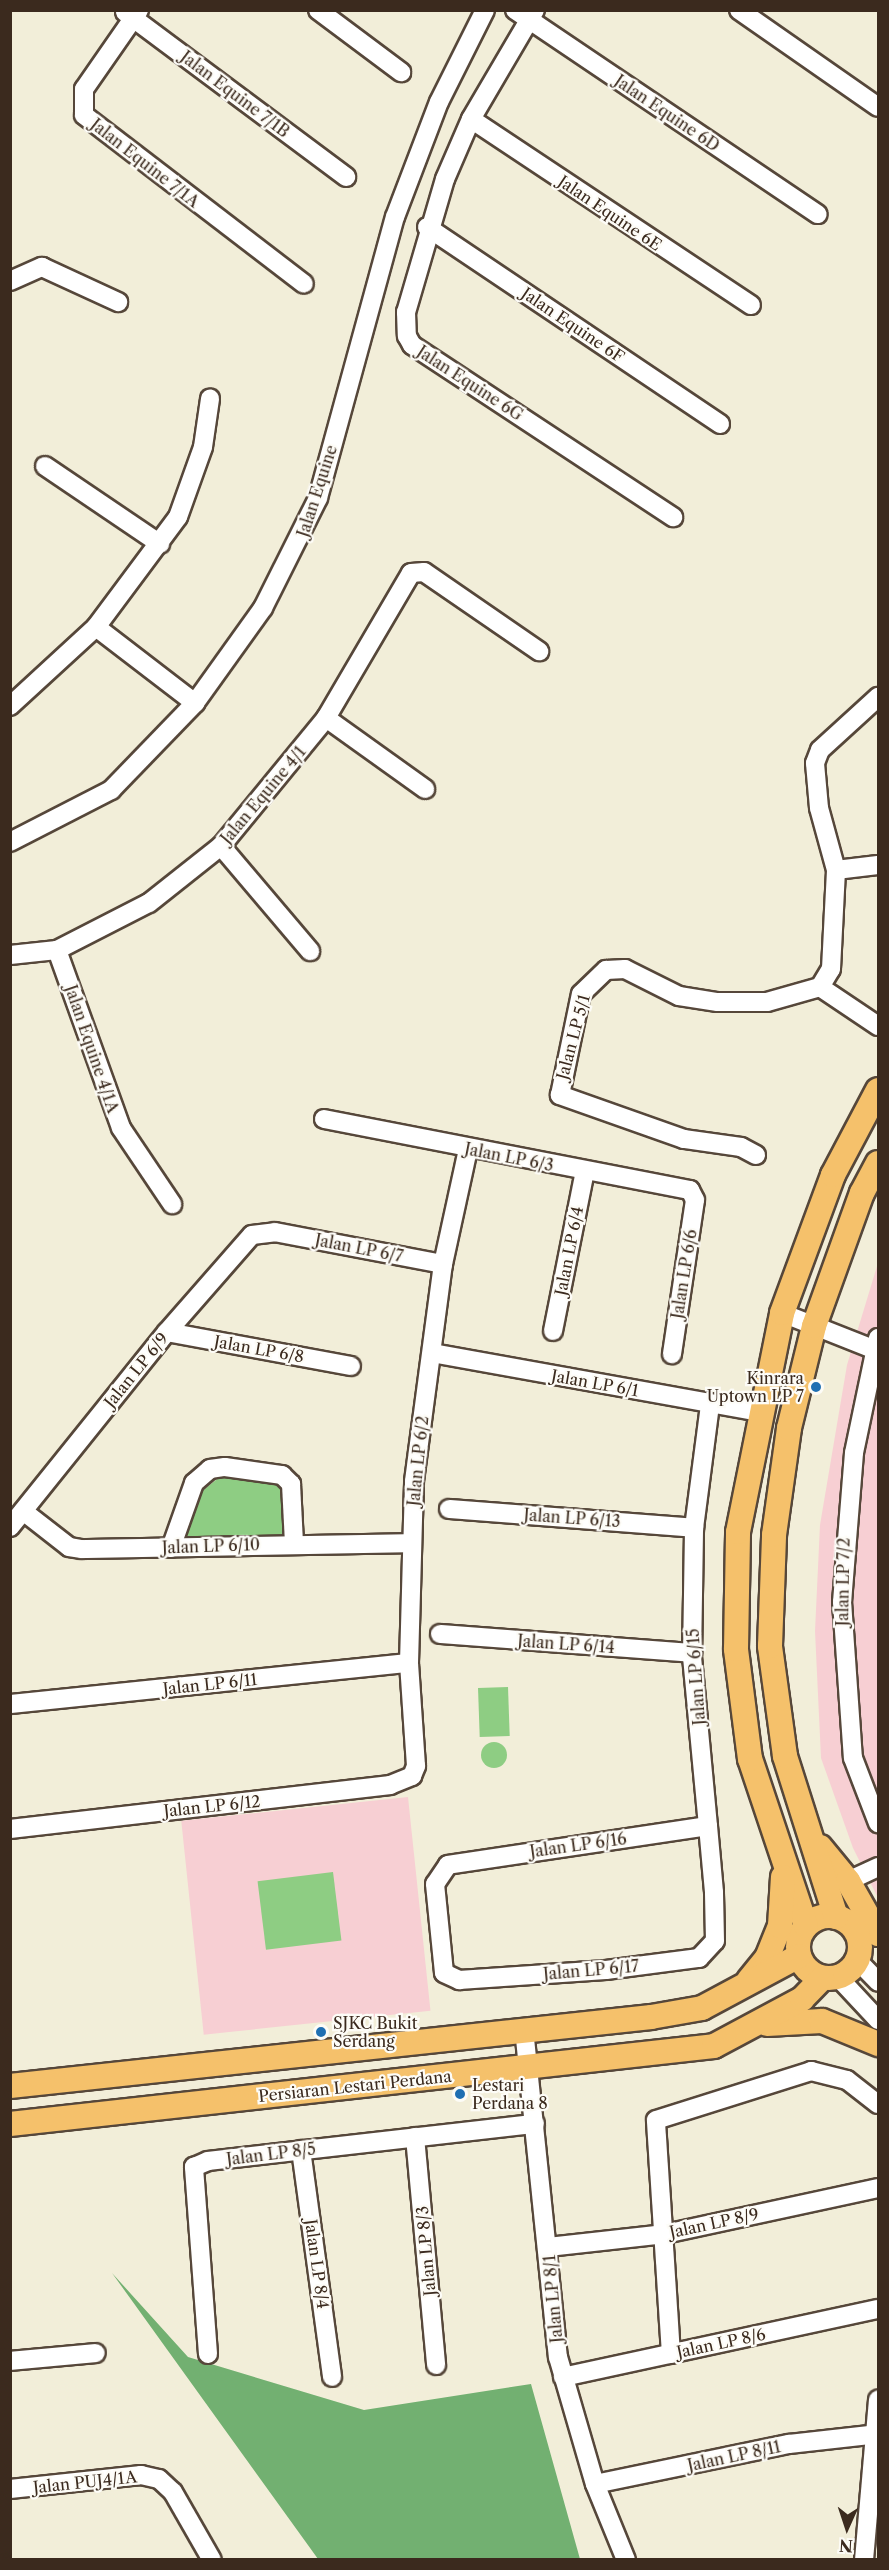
<!DOCTYPE html>
<html>
<head>
<meta charset="utf-8">
<style>
  body { margin:0 }
  #map { position:relative; width:889px; height:2570px; overflow:hidden; background:#f2eed9; font-family:"Libre Caslon Text",serif }
  div>[style] { position:absolute }
  .built>* { inset:0; background:#f7cfd3; transform-origin:0 0 }
  .green>* { inset:0; background:#8ecd83; transform-origin:0 0 }
  .round { border-radius:50% }
  .forest>* { inset:0; background:#72b071 }
  .roads { filter:drop-shadow(2px 0 #56473a) drop-shadow(-2px 0 #56473a) drop-shadow(0 2px #56473a) drop-shadow(0 -2px #56473a) }
  .minor>* { height:18px; margin:-9px; padding:0 9px; transform-origin:9px; border-radius:9px; background:#fff }
  .major>* { height:24px; margin:-12px; padding:0 12px; transform-origin:12px; border-radius:12px; background:#f5c16b }
  .major>.ring { margin:-12px; padding:0; box-sizing:content-box; background:none; border:24px solid #f5c16b; border-radius:50% }
  .dots>* { width:16px; height:16px; translate:-50% -50%; box-sizing:border-box; border:3px solid #fdfcf7; border-radius:50% }
  span { translate:-50% -50%; white-space:nowrap; text-align:center; line-height:1.15; -webkit-text-stroke:4.5px #fdfcf7; paint-order:stroke }
  .street-label { font-size:16px; color:#3b2a1e }
  .poi-label { font-size:16px; color:#3b2a1e }
  .right { translate:-100% -50%; text-align:right }
  .left { translate:0 -50%; text-align:left }
  .frame { position:absolute; inset:0; border:12px solid #3b2a1e; pointer-events:none }
  .north { position:absolute; left:817px; top:2498px; width:60px; height:60px; -webkit-text-stroke:4px #fdfcf7; paint-order:stroke; rotate:183deg; font-size:16px; font-weight:700; line-height:24px; text-align:center; color:#3b2a1e }
  .north::after { content:''; display:block; margin:auto; width:21px; height:27px; background:#3b2a1e; clip-path:polygon(50% 0,100% 100%,50% 72%,0 100%) }
</style>
</head>
<body>
<div id="map">
  <div class="built">
    <i style="clip-path:polygon(878px 1263px,878px 1898px,853px 1848px,821px 1758px,815px 1631px,820px 1525px,847px 1365px)"></i>
    <i style="left:408px;top:1797px;width:215px;height:228px;rotate:84deg"></i>
  </div>
  <div class="green">
    <i style="clip-path:polygon(221px 1476px,275px 1482px,287px 1493px,286px 1537px,183px 1544px,188px 1516px,202px 1491px)"></i>
    <i style="left:508px;top:1687px;width:49px;height:30px;rotate:88deg"></i>
    <i class="round" style="left:481px;top:1742px;width:26px;height:26px"></i>
    <i style="left:333px;top:1872px;width:69px;height:76px;rotate:83deg"></i>
  </div>
  <div class="forest">
    <i style="clip-path:polygon(112px 2273px,188px 2357px,364px 2410px,531px 2384px,580px 2559px,318px 2559px)"></i>
  </div>
  <div class="roads">
    <div class="minor">
      <i style="left:139px;top:10px;width:96px;rotate:124.8deg"></i>
      <i style="left:84px;top:89px;width:26px;rotate:90deg"></i>
      <i style="left:84px;top:115px;width:277px;rotate:37.5deg"></i>
      <i style="left:318px;top:10px;width:104px;rotate:36.8deg"></i>
      <i style="left:515px;top:10px;width:365px;rotate:34deg"></i>
      <i style="left:535px;top:10px;width:126px;rotate:120.4deg"></i>
      <i style="left:471px;top:119px;width:65px;rotate:113.4deg"></i>
      <i style="left:445px;top:179px;width:139px;rotate:106.3deg"></i>
      <i style="left:406px;top:312px;width:24px;rotate:88deg"></i>
      <i style="left:407px;top:336px;width:10px;rotate:61deg"></i>
      <i style="left:412px;top:345px;width:313px;rotate:33.4deg"></i>
      <i style="left:739px;top:10px;width:169px;rotate:34.9deg"></i>
      <i style="left:125px;top:12px;width:276px;rotate:36.7deg"></i>
      <i style="left:471px;top:119px;width:336px;rotate:33.6deg"></i>
      <i style="left:427px;top:227px;width:353px;rotate:33.9deg"></i>
      <i style="left:10px;top:281px;width:35px;rotate:-24deg"></i>
      <i style="left:42px;top:267px;width:84px;rotate:24.7deg"></i>
      <i style="left:45px;top:466px;width:139px;rotate:34.1deg"></i>
      <i style="left:96px;top:627px;width:125px;rotate:37.5deg"></i>
      <i style="left:10px;top:706px;width:117px;rotate:-42.6deg"></i>
      <i style="left:96px;top:627px;width:137px;rotate:-53.3deg"></i>
      <i style="left:178px;top:517px;width:74px;rotate:-70.3deg"></i>
      <i style="left:203px;top:447px;width:49px;rotate:-81.7deg"></i>
      <i style="left:326px;top:718px;width:122px;rotate:35.6deg"></i>
      <i style="left:10px;top:842px;width:114px;rotate:-27.2deg"></i>
      <i style="left:111px;top:790px;width:121px;rotate:-46deg"></i>
      <i style="left:195px;top:703px;width:117px;rotate:-54.4deg"></i>
      <i style="left:263px;top:608px;width:123px;rotate:-63.4deg"></i>
      <i style="left:318px;top:498px;width:291px;rotate:-74.7deg"></i>
      <i style="left:395px;top:217px;width:123px;rotate:-69.1deg"></i>
      <i style="left:439px;top:102px;width:103px;rotate:-63.4deg"></i>
      <i style="left:221px;top:846px;width:138px;rotate:49.7deg"></i>
      <i style="left:836px;top:870px;width:42px;rotate:-6.8deg"></i>
      <i style="left:57px;top:950px;width:189px;rotate:70.2deg"></i>
      <i style="left:121px;top:1128px;width:92px;rotate:56.1deg"></i>
      <i style="left:10px;top:955px;width:47px;rotate:-6.1deg"></i>
      <i style="left:57px;top:950px;width:103px;rotate:-27.1deg"></i>
      <i style="left:149px;top:903px;width:92px;rotate:-38.4deg"></i>
      <i style="left:221px;top:846px;width:166px;rotate:-50.6deg"></i>
      <i style="left:326px;top:718px;width:168px;rotate:-59.6deg"></i>
      <i style="left:411px;top:573px;width:13px;rotate:-4deg"></i>
      <i style="left:424px;top:572px;width:140px;rotate:34.5deg"></i>
      <i style="left:820px;top:987px;width:70px;rotate:33.9deg"></i>
      <i style="left:324px;top:1119px;width:373px;rotate:11deg"></i>
      <i style="left:690px;top:1190px;width:11px;rotate:63deg"></i>
      <i style="left:695px;top:1200px;width:156px;rotate:98.5deg"></i>
      <i style="left:756px;top:1155px;width:17px;rotate:-152deg"></i>
      <i style="left:741px;top:1147px;width:58px;rotate:-172deg"></i>
      <i style="left:684px;top:1139px;width:132px;rotate:-160.5deg"></i>
      <i style="left:560px;top:1095px;width:103px;rotate:-78.3deg"></i>
      <i style="left:581px;top:994px;width:35px;rotate:-44deg"></i>
      <i style="left:606px;top:970px;width:19px;rotate:-3deg"></i>
      <i style="left:625px;top:969px;width:60px;rotate:26.6deg"></i>
      <i style="left:679px;top:996px;width:39px;rotate:9deg"></i>
      <i style="left:718px;top:1002px;width:49px"></i>
      <i style="left:767px;top:1002px;width:55px;rotate:-15.8deg"></i>
      <i style="left:820px;top:987px;width:21px;rotate:-59deg"></i>
      <i style="left:831px;top:969px;width:99px;rotate:-87.1deg"></i>
      <i style="left:836px;top:870px;width:64px;rotate:-105.3deg"></i>
      <i style="left:819px;top:808px;width:45px;rotate:-95.1deg"></i>
      <i style="left:815px;top:763px;width:14px;rotate:-69deg"></i>
      <i style="left:820px;top:750px;width:79px;rotate:-42.4deg"></i>
      <i style="left:782px;top:1313px;width:103px;rotate:21.6deg"></i>
      <i style="left:553px;top:1331px;width:163px;rotate:-78.7deg"></i>
      <i style="left:167px;top:1332px;width:187px;rotate:10.5deg"></i>
      <i style="left:878px;top:1338px;width:117px;rotate:101.8deg"></i>
      <i style="left:854px;top:1453px;width:149px;rotate:94.6deg"></i>
      <i style="left:842px;top:1602px;width:156px;rotate:86deg"></i>
      <i style="left:853px;top:1758px;width:70px;rotate:69deg"></i>
      <i style="left:432px;top:1353px;width:332px;rotate:10.2deg"></i>
      <i style="left:449px;top:1509px;width:246px;rotate:4.4deg"></i>
      <i style="left:23px;top:1511px;width:58px;rotate:38deg"></i>
      <i style="left:69px;top:1547px;width:13px;rotate:9deg"></i>
      <i style="left:82px;top:1549px;width:328px;rotate:-1deg"></i>
      <i style="left:10px;top:1527px;width:250px;rotate:-51.2deg"></i>
      <i style="left:167px;top:1332px;width:129px;rotate:-48.8deg"></i>
      <i style="left:252px;top:1235px;width:23px;rotate:-7deg"></i>
      <i style="left:275px;top:1232px;width:171px;rotate:10.8deg"></i>
      <i style="left:171px;top:1548px;width:69px;rotate:-70.5deg"></i>
      <i style="left:194px;top:1483px;width:21px;rotate:-41deg"></i>
      <i style="left:210px;top:1469px;width:15px;rotate:-8deg"></i>
      <i style="left:225px;top:1467px;width:58px;rotate:8deg"></i>
      <i style="left:282px;top:1475px;width:13px;rotate:45deg"></i>
      <i style="left:291px;top:1484px;width:59px;rotate:87.1deg"></i>
      <i style="left:440px;top:1634px;width:253px;rotate:4.3deg"></i>
      <i style="left:10px;top:1704px;width:401px;rotate:-5.9deg"></i>
      <i style="left:708px;top:1826px;width:263px;rotate:171.5deg"></i>
      <i style="left:448px;top:1865px;width:23px;rotate:124deg"></i>
      <i style="left:435px;top:1884px;width:89px;rotate:84.2deg"></i>
      <i style="left:444px;top:1973px;width:17px;rotate:25deg"></i>
      <i style="left:459px;top:1980px;width:147px;rotate:-3.9deg"></i>
      <i style="left:606px;top:1970px;width:94px;rotate:-7.4deg"></i>
      <i style="left:699px;top:1958px;width:23px;rotate:-47deg"></i>
      <i style="left:715px;top:1941px;width:49px;rotate:-91.2deg"></i>
      <i style="left:714px;top:1892px;width:66px;rotate:-95.2deg"></i>
      <i style="left:708px;top:1826px;width:169px;rotate:-95.4deg"></i>
      <i style="left:692px;top:1658px;width:130px;rotate:-89.1deg"></i>
      <i style="left:694px;top:1528px;width:125px;rotate:-82.6deg"></i>
      <i style="left:10px;top:1829px;width:383px;rotate:-6.6deg"></i>
      <i style="left:390px;top:1785px;width:24px;rotate:-22deg"></i>
      <i style="left:412px;top:1776px;width:11px;rotate:-68deg"></i>
      <i style="left:416px;top:1766px;width:103px;rotate:-93.9deg"></i>
      <i style="left:409px;top:1663px;width:182px;rotate:-88.4deg"></i>
      <i style="left:414px;top:1481px;width:219px;rotate:-82.4deg"></i>
      <i style="left:443px;top:1264px;width:118px;rotate:-77.7deg"></i>
      <i style="left:848px;top:1881px;width:33px;rotate:-25deg"></i>
      <i style="left:858px;top:1961px;width:29px;rotate:46deg"></i>
      <i style="left:838px;top:1977px;width:59px;rotate:47.1deg"></i>
      <i style="left:524px;top:2029px;width:330px;rotate:84.1deg"></i>
      <i style="left:558px;top:2357px;width:132px;rotate:73.8deg"></i>
      <i style="left:595px;top:2484px;width:82px;rotate:67.8deg"></i>
      <i style="left:415px;top:2137px;width:229px;rotate:84.7deg"></i>
      <i style="left:301px;top:2150px;width:229px;rotate:82.2deg"></i>
      <i style="left:548px;top:2247px;width:118px;rotate:-6.3deg"></i>
      <i style="left:665px;top:2234px;width:218px;rotate:-12.2deg"></i>
      <i style="left:208px;top:2354px;width:188px;rotate:-94.3deg"></i>
      <i style="left:194px;top:2167px;width:15px;rotate:-23deg"></i>
      <i style="left:208px;top:2161px;width:329px;rotate:-6.5deg"></i>
      <i style="left:671px;top:2354px;width:234px;rotate:-93.7deg"></i>
      <i style="left:656px;top:2120px;width:163px;rotate:-17.5deg"></i>
      <i style="left:811px;top:2071px;width:37px;rotate:14deg"></i>
      <i style="left:847px;top:2080px;width:39px;rotate:38deg"></i>
      <i style="left:10px;top:2361px;width:86px;rotate:-5.3deg"></i>
      <i style="left:563px;top:2377px;width:322px;rotate:-12.2deg"></i>
      <i style="left:595px;top:2484px;width:198px;rotate:-11.7deg"></i>
      <i style="left:789px;top:2444px;width:90px;rotate:-6.4deg"></i>
      <i style="left:10px;top:2489px;width:132px;rotate:-6.1deg"></i>
      <i style="left:141px;top:2475px;width:18px;rotate:13deg"></i>
      <i style="left:159px;top:2479px;width:19px;rotate:43deg"></i>
      <i style="left:173px;top:2492px;width:78px;rotate:60.2deg"></i>
      <i style="left:864px;top:2560px;width:161px;rotate:-85deg"></i>
    </div>
    <div class="major">
      <i style="left:820px;top:1847px;width:44px;rotate:50.5deg"></i>
      <i style="left:848px;top:1881px;width:61px;rotate:60.5deg"></i>
      <i class="ring" style="left:798px;top:1916px;width:38px;height:38px"></i>
      <i style="left:836px;top:1917px;width:169px;rotate:-107.6deg"></i>
      <i style="left:785px;top:1756px;width:111px;rotate:-97.8deg"></i>
      <i style="left:770px;top:1646px;width:111px;rotate:-87.9deg"></i>
      <i style="left:774px;top:1535px;width:108px;rotate:-82deg"></i>
      <i style="left:789px;top:1428px;width:105px;rotate:-76.2deg"></i>
      <i style="left:814px;top:1326px;width:141px;rotate:-70.2deg"></i>
      <i style="left:862px;top:1193px;width:34px;rotate:-62deg"></i>
      <i style="left:806px;top:1926px;width:176px;rotate:-108.5deg"></i>
      <i style="left:750px;top:1759px;width:111px;rotate:-97.3deg"></i>
      <i style="left:736px;top:1649px;width:117px;rotate:-89deg"></i>
      <i style="left:738px;top:1532px;width:223px;rotate:-78.6deg"></i>
      <i style="left:782px;top:1313px;width:147px;rotate:-69.7deg"></i>
      <i style="left:833px;top:1175px;width:96px;rotate:-62.1deg"></i>
      <i style="left:749px;top:1980px;width:28px;rotate:-51deg"></i>
      <i style="left:767px;top:1958px;width:35px;rotate:-68deg"></i>
      <i style="left:780px;top:1926px;width:49px;rotate:-86.5deg"></i>
      <i style="left:767px;top:2024px;width:55px;rotate:-3.1deg"></i>
      <i style="left:822px;top:2021px;width:61px;rotate:22.3deg"></i>
      <i style="left:10px;top:2086px;width:645px;rotate:-6.14deg"></i>
      <i style="left:651px;top:2017px;width:52px;rotate:-10deg"></i>
      <i style="left:702px;top:2008px;width:110px;rotate:-28.2deg"></i>
      <i style="left:10px;top:2124px;width:708px;rotate:-6.32deg"></i>
      <i style="left:714px;top:2046px;width:100px;rotate:-28.1deg"></i>
      <i style="left:802px;top:1999px;width:29px;rotate:-46deg"></i>
    </div>
  </div>
  <div class="dots">
    <i style="left:816px;top:1387px;background:#1f6fb2"></i>
    <i style="left:321px;top:2032px;background:#1f6fb2"></i>
    <i style="left:460px;top:2094px;background:#1f6fb2"></i>
  </div>
  <div class="street-label">
    <span style="left:235px;top:94px;rotate:37deg">Jalan Equine 7/1B</span>
    <span style="left:667px;top:113px;rotate:34deg">Jalan Equine 6D</span>
    <span style="left:145px;top:163px;rotate:38deg">Jalan Equine 7/1A</span>
    <span style="left:610px;top:213px;rotate:34deg">Jalan Equine 6E</span>
    <span style="left:573px;top:325px;rotate:34deg">Jalan Equine 6F</span>
    <span style="left:470px;top:383px;rotate:33deg">Jalan Equine 6G</span>
    <span style="left:317px;top:491px;rotate:-72deg">Jalan Equine</span>
    <span style="left:263px;top:795px;rotate:-50deg">Jalan Equine 4/1</span>
    <span style="left:573px;top:1037px;rotate:-75deg">Jalan LP 5/1</span>
    <span style="left:92px;top:1049px;rotate:71deg">Jalan Equine 4/1A</span>
    <span style="left:509px;top:1157px;rotate:11deg">Jalan LP 6/3</span>
    <span style="left:359px;top:1248px;rotate:11deg">Jalan LP 6/7</span>
    <span style="left:569px;top:1251px;rotate:-79deg">Jalan LP 6/4</span>
    <span style="left:684px;top:1274px;rotate:-81deg">Jalan LP 6/6</span>
    <span style="left:259px;top:1349px;rotate:10deg">Jalan LP 6/8</span>
    <span style="left:136px;top:1370px;rotate:-51deg">Jalan LP 6/9</span>
    <span style="left:595px;top:1383px;rotate:10deg">Jalan LP 6/1</span>
    <span style="left:418px;top:1461px;rotate:-84deg">Jalan LP 6/2</span>
    <span style="left:572px;top:1518px;rotate:4deg">Jalan LP 6/13</span>
    <span style="left:211px;top:1546px;rotate:-2deg">Jalan LP 6/10</span>
    <span style="left:843px;top:1582px;rotate:-89deg">Jalan LP 7/2</span>
    <span style="left:566px;top:1644px;rotate:4deg">Jalan LP 6/14</span>
    <span style="left:696px;top:1677px;rotate:-94deg">Jalan LP 6/15</span>
    <span style="left:210px;top:1684px;rotate:-6deg">Jalan LP 6/11</span>
    <span style="left:212px;top:1806px;rotate:-6deg">Jalan LP 6/12</span>
    <span style="left:578px;top:1845px;rotate:-8deg">Jalan LP 6/16</span>
    <span style="left:591px;top:1970px;rotate:-5deg">Jalan LP 6/17</span>
    <span style="left:355px;top:2086px;rotate:-6deg">Persiaran Lestari Perdana</span>
    <span style="left:271px;top:2154px;rotate:-7deg">Jalan LP 8/5</span>
    <span style="left:714px;top:2223px;rotate:-12deg">Jalan LP 8/9</span>
    <span style="left:426px;top:2251px;rotate:-95deg">Jalan LP 8/3</span>
    <span style="left:317px;top:2264px;rotate:82deg">Jalan LP 8/4</span>
    <span style="left:553px;top:2299px;rotate:-95deg">Jalan LP 8/1</span>
    <span style="left:721px;top:2343px;rotate:-12deg">Jalan LP 8/6</span>
    <span style="left:734px;top:2456px;rotate:-12deg">Jalan LP 8/11</span>
    <span style="left:85px;top:2482px;rotate:-6deg">Jalan PUJ4/1A</span>
  </div>
  <div class="poi-label">
    <span class="right" style="left:804px;top:1387px">Kinrara<br>Uptown LP 7</span>
    <span class="left" style="left:333px;top:2032px">SJKC Bukit<br>Serdang</span>
    <span class="left" style="left:472px;top:2094px">Lestari<br>Perdana 8</span>
  </div>
  <div class="frame"></div>
  <div class="north">N</div>
</div>
</body>
</html>
